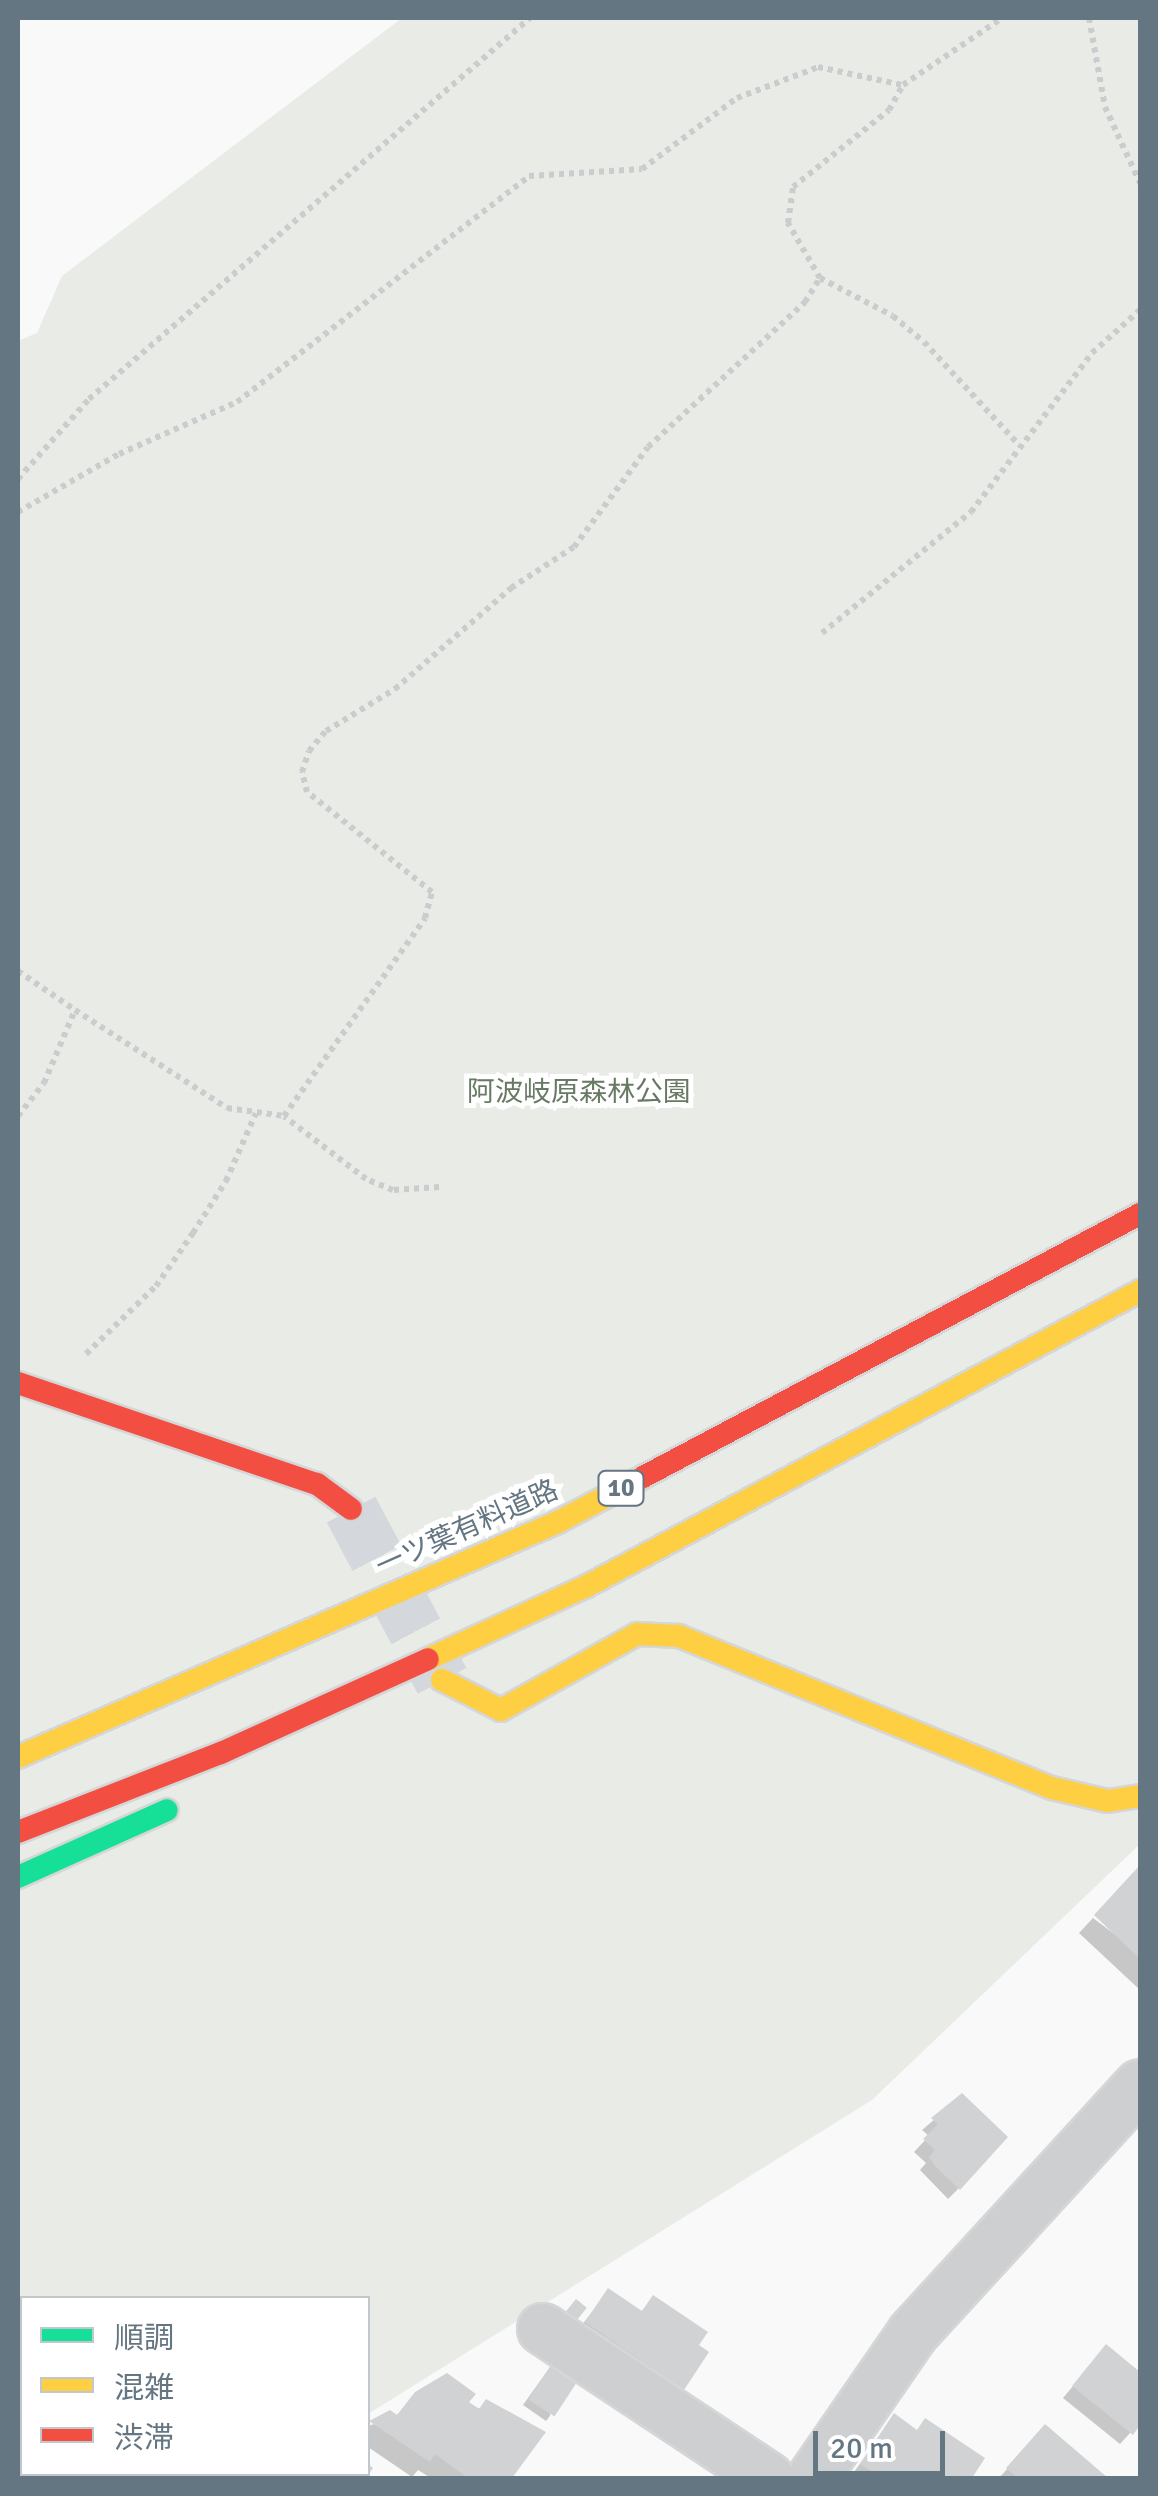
<!DOCTYPE html>
<html>
<head>
<meta charset="utf-8">
<style>
  body { margin:0 }
  #map { position:relative; width:1158px; height:2496px; overflow:hidden; background:#f9f9f9; font-family:Signika,"Noto Sans JP",sans-serif }
  div>[style] { position:absolute }
  .green>* { inset:0; background:#e8ebe6 }
  .shadow>* { inset:0; background:#0003 }
  .building>* { inset:0; background:#d0d2d3; transform-origin:0 0 }
  .secondary-tunnel>* { height:55px; margin-top:-27.5px; transform-origin:0; background:repeating-linear-gradient(90deg,#d4d8dc 0 55px,transparent 0 83px) }
  .path>* { height:6px; margin-top:-3px; transform-origin:0; background:repeating-linear-gradient(90deg,#cbcccd 0 5px,transparent 0 10px) }
  .roads { filter:drop-shadow(2px 0 #d5d6d7) drop-shadow(-2px 0 #d5d6d7) drop-shadow(0 2px #d5d6d7) drop-shadow(0 -2px #d5d6d7) }
  .street>* { height:50px; margin:-25px; padding:0 25px; transform-origin:25px; border-radius:25px; background:#cecfd0 }
  .fast>* { height:22px; margin:-11px; padding:0 11px; transform-origin:11px; border-radius:11px; background:#16e098 }
  .slow>* { height:22px; margin:-11px; padding:0 11px; transform-origin:11px; border-radius:11px; background:#ffcf43 }
  .jam>* { height:22px; margin:-11px; padding:0 11px; transform-origin:11px; border-radius:11px; background:#f24e42 }
  span { translate:-50% -50%; white-space:nowrap; text-align:center; line-height:1.15; -webkit-text-stroke:10px #fff; paint-order:stroke }
  .shield-label span { padding:2px 8px; background:#fff; border:2px solid; border-radius:8px; -webkit-text-stroke-width:0 }
  .shield-label { font-size:25px; color:#657683; font-weight:700 }
  .park-label { font-size:28px; color:#687a64 }
  .street-label { font-size:28px; color:#657683 }
  .frame { position:absolute; inset:0; border:20px solid #657683; pointer-events:none }
  .legend { position:absolute; left:20px; top:2296px; width:350px; height:180px; box-sizing:border-box; background:#fff; border:2px solid #c1c8cd; margin:0; padding:12px 18px; list-style:none; font-size:30px; color:#657683 }
  .legend li { display:flex; align-items:center; gap:20px; height:50px }
  .legend b { width:50px; border:2px solid #c1c8cd }
  .scale { position:absolute; left:813px; top:2431px; width:132px; height:45px; box-sizing:border-box; border:5px solid #657683; border-top:0; padding-left:12px; font-size:30px; line-height:35px; white-space:nowrap; color:#657683; -webkit-text-stroke:8px #fff; paint-order:stroke }
</style>
</head>
<body>
<div id="map">
  <div class="green">
    <i style="clip-path:polygon(402px 18px,1140px 18px,1140px 1844px,872px 2100px,368px 2414px,368px 2298px,22px 2298px,22px 2474px,272px 2474px,18px 2478px,18px 341px,37px 333px,62px 276px)"></i>
  </div>
  <div class="shadow">
    <i style="clip-path:polygon(1140px 1867px,1140px 1990px,1079px 1933px,1093px 1918px,1129px 1945px,1097px 1914px)"></i>
    <i style="clip-path:polygon(961px 2097px,959px 2188px,948px 2199px,920px 2170px,926px 2163px,914px 2152px,929px 2136px,922px 2130px)"></i>
    <i style="clip-path:polygon(608px 2291px,640px 2313px,653px 2298px,696px 2345px,682px 2388px,671px 2399px,575px 2334px)"></i>
    <i style="clip-path:polygon(1106px 2347px,1140px 2375px,1140px 2422px,1120px 2444px,1063px 2398px)"></i>
    <i style="clip-path:polygon(548px 2370px,550px 2416px,546px 2421px,523px 2405px)"></i>
    <i style="clip-path:polygon(417px 2394px,465px 2403px,542px 2433px,509px 2478px,431px 2478px,418px 2470px,412px 2477px,368px 2447px,368px 2426px,395px 2417px)"></i>
    <i style="clip-path:polygon(894px 2417px,915px 2432px,926px 2421px,982px 2459px,969px 2478px,851px 2476px)"></i>
    <i style="clip-path:polygon(1045px 2427px,1104px 2478px,999px 2478px)"></i>
    <i style="clip-path:polygon(314px 2474px,366px 2474px,311px 2478px)"></i>
  </div>
  <div class="building">
    <i style="clip-path:polygon(1140px 1865px,1140px 1959px,1094px 1915px)"></i>
    <i style="clip-path:polygon(962px 2093px,1008px 2137px,960px 2190px,935px 2166px,929px 2157px,935px 2150px,923px 2139px,938px 2124px,931px 2118px)"></i>
    <i style="clip-path:polygon(608px 2288px,642px 2311px,653px 2295px,708px 2332px,699px 2345px,709px 2352px,684px 2390px,585px 2322px)"></i>
    <i style="left:576px;top:2299px;width:14px;height:23px;rotate:39deg"></i>
    <i style="clip-path:polygon(1106px 2344px,1140px 2372px,1140px 2425px,1133px 2435px,1072px 2386px)"></i>
    <i style="left:553px;top:2362px;width:31px;height:45px;rotate:33deg"></i>
    <i style="clip-path:polygon(447px 2373px,476px 2394px,469px 2402px,479px 2409px,486px 2399px,546px 2432px,512px 2478px,468px 2478px,435px 2454px,430px 2462px,369px 2421px,390px 2410px,397px 2415px,415px 2392px)"></i>
    <i style="clip-path:polygon(894px 2413px,917px 2430px,925px 2418px,985px 2458px,972px 2478px,882px 2478px,860px 2464px)"></i>
    <i style="clip-path:polygon(1045px 2424px,1108px 2478px,1018px 2478px,1006px 2468px)"></i>
    <i style="clip-path:polygon(368px 2464px,373px 2468px,366px 2478px,313px 2478px,368px 2474px)"></i>
  </div>
  <div class="secondary-tunnel">
    <i style="left:351px;top:1509px;width:194px;rotate:62deg"></i>
  </div>
  <div class="path">
    <i style="left:1089px;top:18px;width:90px;rotate:79.8deg"></i>
    <i style="left:1105px;top:107px;width:84px;rotate:65.3deg"></i>
    <i style="left:820px;top:278px;width:64px;rotate:-120.2deg"></i>
    <i style="left:788px;top:223px;width:36px;rotate:-82deg"></i>
    <i style="left:793px;top:187px;width:123px;rotate:-38.7deg"></i>
    <i style="left:889px;top:110px;width:29px;rotate:-61deg"></i>
    <i style="left:18px;top:479px;width:107px;rotate:-48.4deg"></i>
    <i style="left:89px;top:399px;width:583px;rotate:-40.83deg"></i>
    <i style="left:18px;top:512px;width:116px;rotate:-29.9deg"></i>
    <i style="left:119px;top:454px;width:129px;rotate:-23.8deg"></i>
    <i style="left:237px;top:402px;width:369px;rotate:-37.7deg"></i>
    <i style="left:529px;top:176px;width:113px;rotate:-3.5deg"></i>
    <i style="left:642px;top:169px;width:119px;rotate:-36.8deg"></i>
    <i style="left:737px;top:98px;width:87px;rotate:-20.9deg"></i>
    <i style="left:818px;top:67px;width:87px;rotate:12deg"></i>
    <i style="left:903px;top:85px;width:120px;rotate:-34.1deg"></i>
    <i style="left:822px;top:633px;width:192px;rotate:-39.1deg"></i>
    <i style="left:971px;top:512px;width:200px;rotate:-52.7deg"></i>
    <i style="left:1092px;top:353px;width:64px;rotate:-41.9deg"></i>
    <i style="left:18px;top:971px;width:69px;rotate:34.4deg"></i>
    <i style="left:18px;top:1116px;width:42px;rotate:-51.8deg"></i>
    <i style="left:44px;top:1083px;width:79px;rotate:-67deg"></i>
    <i style="left:75px;top:1010px;width:181px;rotate:32.8deg"></i>
    <i style="left:227px;top:1108px;width:58px;rotate:8deg"></i>
    <i style="left:439px;top:1187px;width:46px;rotate:176.3deg"></i>
    <i style="left:393px;top:1190px;width:29px;rotate:-158deg"></i>
    <i style="left:366px;top:1179px;width:103px;rotate:-142.5deg"></i>
    <i style="left:284px;top:1116px;width:243px;rotate:-54.5deg"></i>
    <i style="left:425px;top:918px;width:27px;rotate:-75deg"></i>
    <i style="left:432px;top:892px;width:160px;rotate:-141.3deg"></i>
    <i style="left:307px;top:792px;width:21px;rotate:-104deg"></i>
    <i style="left:302px;top:772px;width:22px;rotate:-72deg"></i>
    <i style="left:309px;top:751px;width:26px;rotate:-50deg"></i>
    <i style="left:326px;top:731px;width:81px;rotate:-31.3deg"></i>
    <i style="left:395px;top:689px;width:154px;rotate:-41deg"></i>
    <i style="left:511px;top:588px;width:75px;rotate:-33.1deg"></i>
    <i style="left:574px;top:547px;width:124px;rotate:-53.5deg"></i>
    <i style="left:648px;top:447px;width:214px;rotate:-42.7deg"></i>
    <i style="left:805px;top:302px;width:28px;rotate:-58deg"></i>
    <i style="left:820px;top:278px;width:82px;rotate:27.5deg"></i>
    <i style="left:893px;top:316px;width:40px;rotate:40deg"></i>
    <i style="left:924px;top:342px;width:139px;rotate:47.3deg"></i>
    <i style="left:86px;top:1354px;width:98px;rotate:-44.2deg"></i>
    <i style="left:156px;top:1286px;width:65px;rotate:-55.1deg"></i>
    <i style="left:193px;top:1233px;width:62px;rotate:-57.6deg"></i>
    <i style="left:226px;top:1181px;width:74px;rotate:-66.2deg"></i>
  </div>
  <div class="roads">
    <div class="street">
      <i style="left:543px;top:2329px;width:270px;rotate:33.5deg"></i>
      <i style="left:813px;top:2478px;width:176px;rotate:-55.4deg"></i>
      <i style="left:913px;top:2333px;width:336px;rotate:-47.5deg"></i>
    </div>
    <div class="fast">
      <i style="left:18px;top:1877px;width:163px;rotate:-24.2deg"></i>
    </div>
    <div class="slow">
      <i style="left:428px;top:1659px;width:175px;rotate:-24.7deg"></i>
      <i style="left:587px;top:1586px;width:627px;rotate:-28.08deg"></i>
      <i style="left:442px;top:1680px;width:66px;rotate:27deg"></i>
      <i style="left:501px;top:1710px;width:156px;rotate:-29.2deg"></i>
      <i style="left:637px;top:1634px;width:42px;rotate:2.7deg"></i>
      <i style="left:679px;top:1636px;width:403px;rotate:22.2deg"></i>
      <i style="left:1052px;top:1788px;width:57px;rotate:13.1deg"></i>
      <i style="left:1108px;top:1801px;width:32px;rotate:-9deg"></i>
      <i style="left:18px;top:1757px;width:589px;rotate:-23.52deg"></i>
      <i style="left:558px;top:1522px;width:96px;rotate:-27.9deg"></i>
    </div>
    <div class="jam">
      <i style="left:18px;top:1383px;width:316px;rotate:18.7deg"></i>
      <i style="left:317px;top:1484px;width:42px;rotate:36.3deg"></i>
      <i style="left:643px;top:1477px;width:562px;rotate:-27.89deg"></i>
      <i style="left:18px;top:1832px;width:218px;rotate:-21.3deg"></i>
      <i style="left:221px;top:1753px;width:227px;rotate:-24.4deg"></i>
    </div>
  </div>
  <div class="shield-label">
    <span style="left:621px;top:1488px">10</span>
  </div>
  <div class="park-label">
    <span style="left:579px;top:1092px">阿波岐原森林公園</span>
  </div>
  <div class="street-label">
    <span style="left:467px;top:1528px;rotate:-24deg">一ツ葉有料道路</span>
  </div>
  <div class="frame"></div>
  <ul class="legend">
  <li><b style="height:12px;background:#16e098"></b>順調</li>
  <li><b style="height:12px;background:#ffcf43"></b>混雑</li>
  <li><b style="height:12px;background:#f24e42"></b>渋滞</li>
  </ul>
  <div class="scale">20 m</div>
</div>
</body>
</html>
